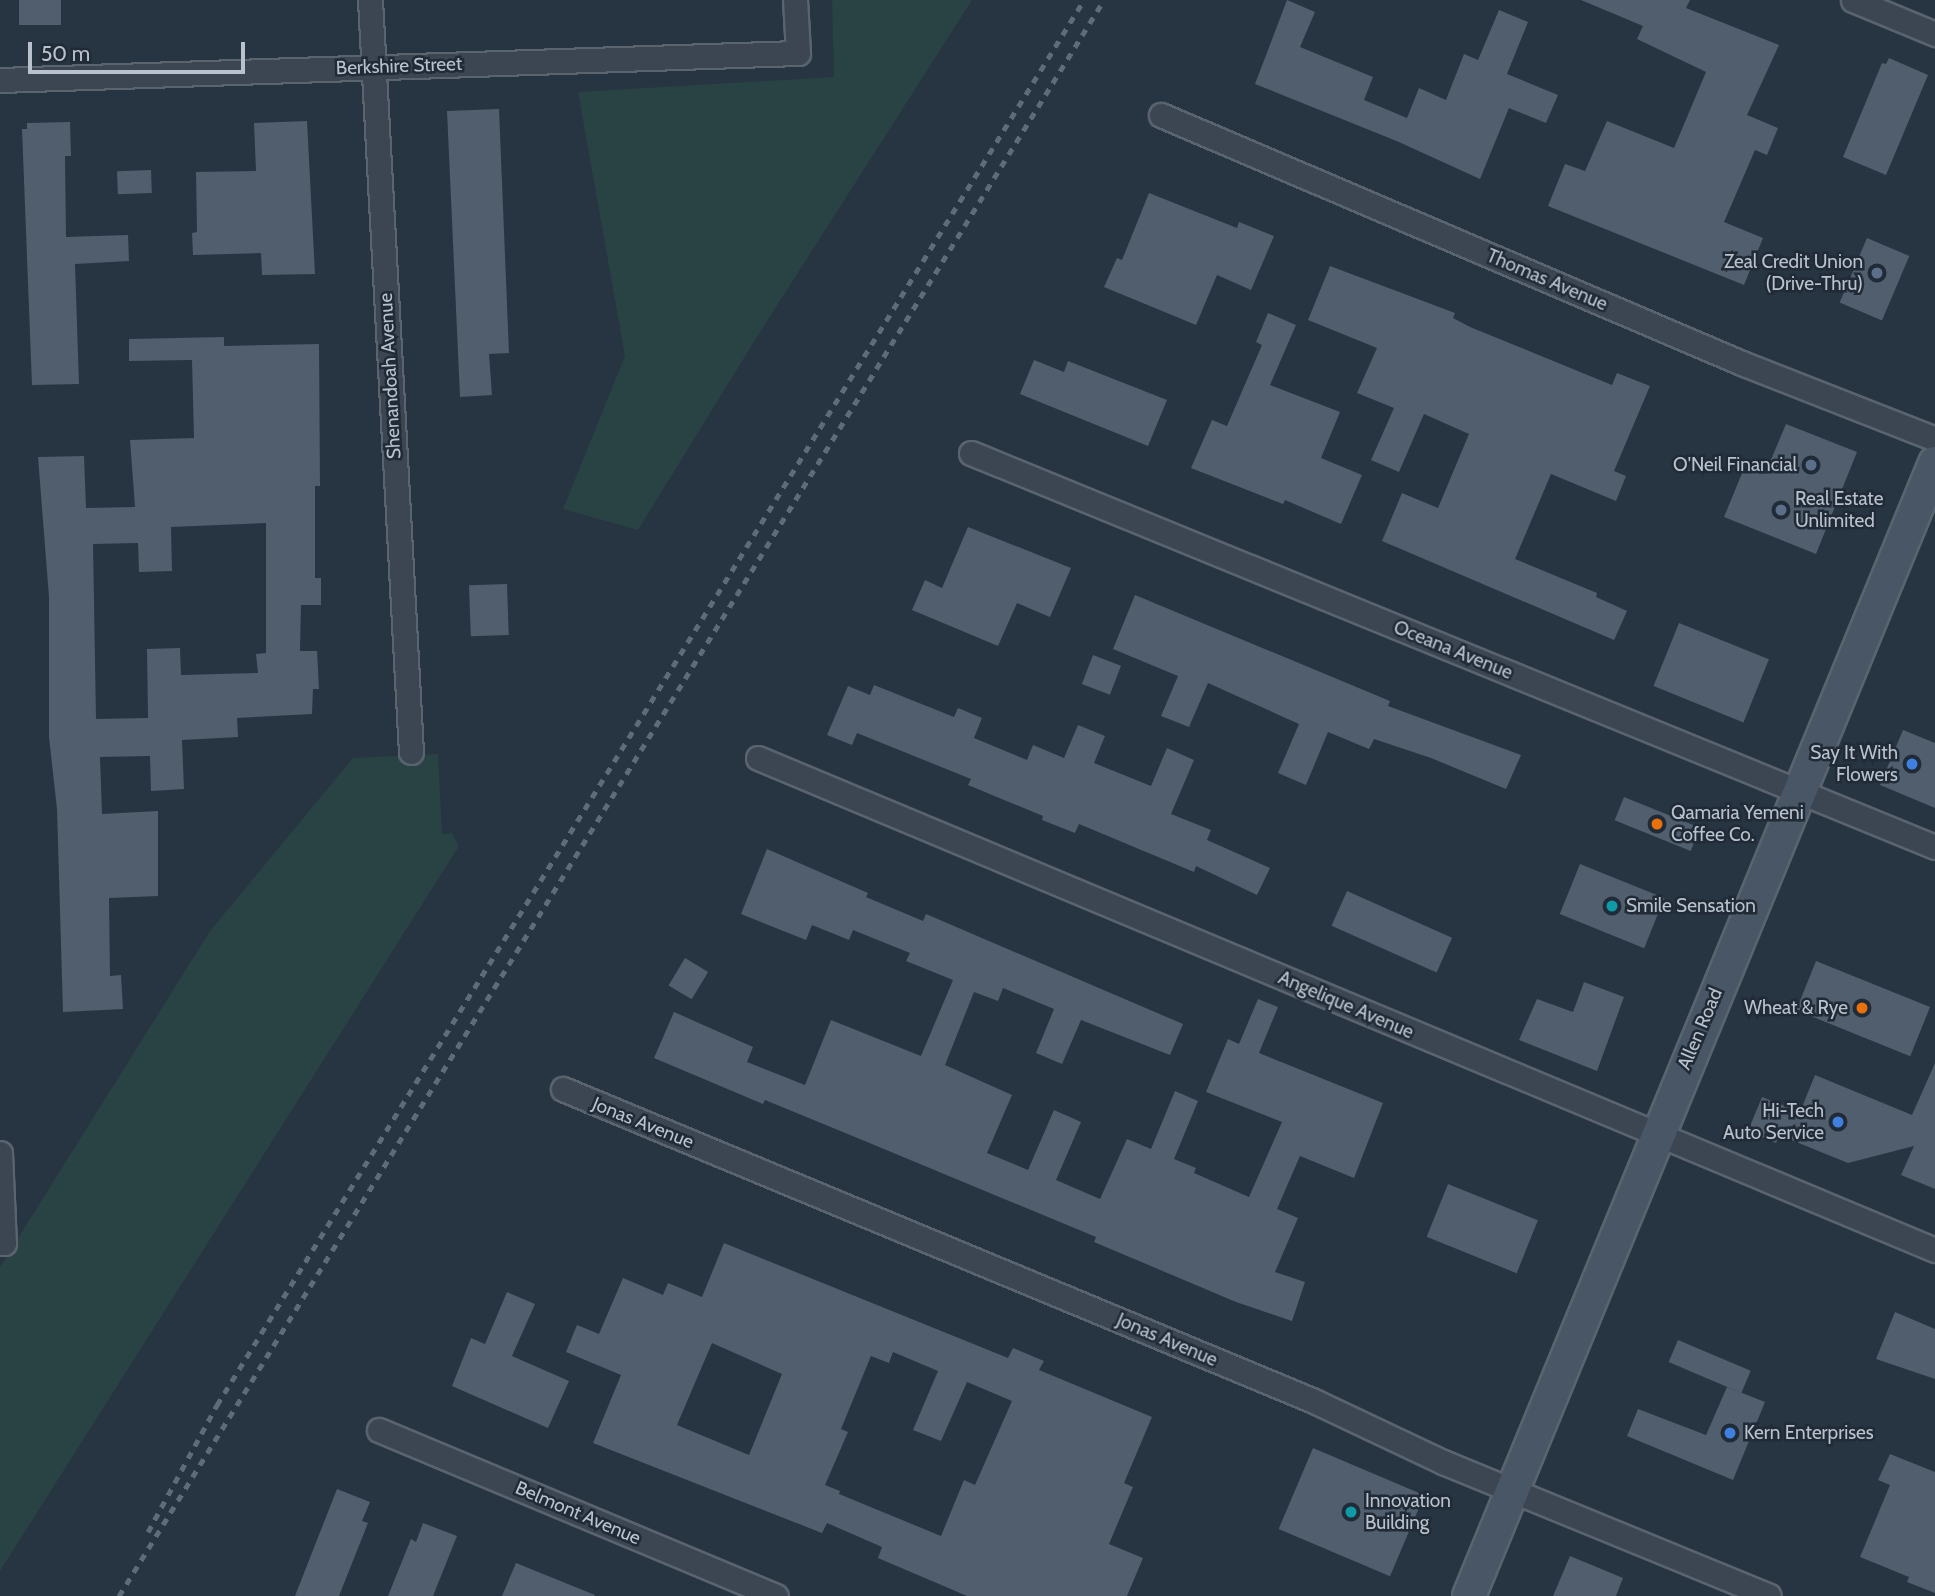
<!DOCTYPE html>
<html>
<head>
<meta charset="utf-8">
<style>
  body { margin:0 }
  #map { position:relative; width:1935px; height:1596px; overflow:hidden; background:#273542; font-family:Cabin,sans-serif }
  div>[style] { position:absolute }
  .green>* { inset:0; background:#294243 }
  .building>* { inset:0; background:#505e6d; transform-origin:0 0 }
  .roads { filter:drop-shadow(2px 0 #5a646f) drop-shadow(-2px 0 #5a646f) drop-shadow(0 2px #5a646f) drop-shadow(0 -2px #5a646f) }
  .street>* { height:23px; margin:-11.5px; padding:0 11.5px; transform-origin:11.5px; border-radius:11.5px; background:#3b4652 }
  .secondary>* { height:32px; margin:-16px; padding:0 16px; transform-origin:16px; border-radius:16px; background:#495665 }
  .rail>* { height:5px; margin-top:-2.5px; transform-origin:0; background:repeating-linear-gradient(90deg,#5e6b79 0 7px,transparent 0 14px) }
  .dots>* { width:19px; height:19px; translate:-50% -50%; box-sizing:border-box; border:4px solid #202b37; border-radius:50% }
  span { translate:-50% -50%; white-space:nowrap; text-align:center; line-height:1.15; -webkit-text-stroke:5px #202b37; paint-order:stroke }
  .street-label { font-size:19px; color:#b9c1cc }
  .poi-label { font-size:19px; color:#b9c1cc }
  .right { translate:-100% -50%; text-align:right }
  .left { translate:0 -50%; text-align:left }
  .scale { position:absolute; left:28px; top:42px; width:217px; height:32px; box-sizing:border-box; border:4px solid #b9c1cc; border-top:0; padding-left:9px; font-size:21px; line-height:24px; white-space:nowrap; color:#b9c1cc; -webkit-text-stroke:5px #202b37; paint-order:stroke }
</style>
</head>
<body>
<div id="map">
  <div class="green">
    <i style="clip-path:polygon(832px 0,972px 0,755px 340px,638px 530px,563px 509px,625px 356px,578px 92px,834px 77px)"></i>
    <i style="clip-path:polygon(438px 754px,442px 834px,452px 833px,459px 846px,0 1571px,0 1267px,210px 931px,353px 758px)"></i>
  </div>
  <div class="building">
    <i style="left:19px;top:0;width:42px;height:25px"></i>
    <i style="clip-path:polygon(1287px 0,1315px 12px,1300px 47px,1373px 77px,1364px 100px,1407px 118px,1419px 88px,1446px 100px,1464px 54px,1478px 60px,1499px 10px,1528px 22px,1507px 74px,1558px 95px,1546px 123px,1509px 108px,1480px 179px,1399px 142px,1255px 84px)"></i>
    <i style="clip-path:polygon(1581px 0,1690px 0,1686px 8px,1779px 45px,1747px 115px,1778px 128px,1767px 155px,1755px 150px,1724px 222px,1763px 238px,1744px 285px,1548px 206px,1565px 164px,1585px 171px,1607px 121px,1674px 148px,1706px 72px,1637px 39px,1643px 26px)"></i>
    <i style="clip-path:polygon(1889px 58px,1928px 75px,1886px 175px,1843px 157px,1882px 63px,1886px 64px)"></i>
    <i style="clip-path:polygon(499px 109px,509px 353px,489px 354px,492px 395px,460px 397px,447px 111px)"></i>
    <i style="clip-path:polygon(307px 121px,315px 274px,262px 275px,261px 253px,193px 255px,192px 233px,197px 232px,196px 172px,256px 171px,254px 123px)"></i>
    <i style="clip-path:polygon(70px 122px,71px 156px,65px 156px,66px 237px,128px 235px,129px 261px,75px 264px,79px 384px,32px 385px,22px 129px,27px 129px,27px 123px)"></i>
    <i style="left:151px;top:170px;width:23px;height:34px;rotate:88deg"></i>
    <i style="clip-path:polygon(1149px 193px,1237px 228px,1239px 222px,1274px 236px,1251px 290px,1217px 275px,1196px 325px,1104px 287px,1117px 258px,1122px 260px)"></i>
    <i style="left:1867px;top:238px;width:46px;height:70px;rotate:23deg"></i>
    <i style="clip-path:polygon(1330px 266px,1455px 313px,1453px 318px,1470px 327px,1612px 385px,1617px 373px,1650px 386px,1614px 471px,1626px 476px,1616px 501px,1551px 474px,1515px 559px,1597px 593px,1596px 597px,1627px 611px,1614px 640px,1382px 541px,1402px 493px,1438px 508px,1469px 434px,1424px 414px,1399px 472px,1371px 460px,1394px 408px,1357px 393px,1377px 348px,1308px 320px)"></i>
    <i style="clip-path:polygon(1268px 313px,1296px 325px,1270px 385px,1340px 412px,1321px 458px,1362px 475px,1341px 524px,1285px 500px,1283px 504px,1191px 468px,1212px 420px,1227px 426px,1262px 345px,1256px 342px)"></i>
    <i style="clip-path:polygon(evenodd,224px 337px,224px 346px,319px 344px,320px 486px,315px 486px,315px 578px,321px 578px,321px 605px,301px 605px,300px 651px,317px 651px,319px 689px,313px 689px,312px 714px,237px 718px,238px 737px,182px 740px,184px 789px,151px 791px,150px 756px,100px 757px,102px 814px,158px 811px,158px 896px,109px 898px,110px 976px,121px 975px,123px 1009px,63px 1012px,57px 809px,49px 737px,49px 597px,38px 457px,84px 456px,86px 508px,135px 507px,130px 440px,194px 438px,192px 360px,129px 361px,129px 339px,224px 337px,266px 523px,266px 653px,256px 654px,258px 673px,181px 675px,180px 648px,147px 649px,148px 718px,96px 719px,93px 544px,138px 543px,139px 572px,172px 571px,171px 527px,266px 523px)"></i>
    <i style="clip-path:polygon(1034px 360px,1064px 372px,1068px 361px,1167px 400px,1148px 446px,1020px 394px)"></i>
    <i style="clip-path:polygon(1786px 424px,1857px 452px,1816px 554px,1724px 517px,1745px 466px,1765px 474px)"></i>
    <i style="clip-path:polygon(968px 527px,1071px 568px,1050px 617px,1017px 603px,998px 646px,912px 610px,925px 580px,942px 588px)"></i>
    <i style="left:507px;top:584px;width:51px;height:38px;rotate:88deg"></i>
    <i style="clip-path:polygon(1135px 595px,1390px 701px,1388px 706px,1521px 755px,1506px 789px,1431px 758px,1374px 739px,1369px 749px,1328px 732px,1306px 785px,1278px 773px,1299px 724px,1208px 683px,1189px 727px,1161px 716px,1178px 676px,1113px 649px)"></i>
    <i style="left:1679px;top:623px;width:97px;height:68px;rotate:22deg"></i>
    <i style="left:1093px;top:655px;width:30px;height:31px;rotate:21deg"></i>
    <i style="clip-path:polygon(874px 685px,954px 717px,958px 708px,982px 718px,974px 738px,1027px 760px,1033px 745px,1064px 758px,1078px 725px,1105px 736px,1094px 763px,1151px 786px,1167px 748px,1194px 760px,1171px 814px,1211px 830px,1207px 840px,1270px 868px,1257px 895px,1196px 866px,1194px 872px,1079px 824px,1075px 833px,1042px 820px,1043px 816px,968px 785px,971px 779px,857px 733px,852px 745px,827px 735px,848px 686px,870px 695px)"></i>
    <i style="clip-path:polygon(1903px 730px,1935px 743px,1935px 808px,1880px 785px)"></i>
    <i style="left:1624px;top:797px;width:82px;height:25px;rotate:22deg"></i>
    <i style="clip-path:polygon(767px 849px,868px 893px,866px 897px,923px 921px,926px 914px,1183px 1024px,1170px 1055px,1081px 1020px,1062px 1064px,1036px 1053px,1054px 1009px,1003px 988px,998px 1001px,974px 992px,945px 1065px,1012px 1095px,987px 1153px,1028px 1170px,1054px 1110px,1081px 1122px,1056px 1180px,1100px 1199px,1127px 1139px,1151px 1149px,1175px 1091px,1198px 1101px,1174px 1159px,1196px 1168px,1194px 1173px,1249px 1197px,1282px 1122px,1206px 1092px,1228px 1039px,1239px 1044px,1258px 999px,1278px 1007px,1259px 1053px,1383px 1103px,1354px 1178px,1300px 1156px,1277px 1209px,1298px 1218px,1275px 1272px,1305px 1282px,1292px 1321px,1236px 1302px,1094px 1242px,1096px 1237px,855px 1137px,765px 1100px,763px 1104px,654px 1058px,674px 1012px,753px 1047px,747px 1062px,805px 1085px,831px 1020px,921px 1056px,953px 980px,906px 961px,910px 953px,853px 930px,849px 940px,812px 925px,806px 940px,741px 914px)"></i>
    <i style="left:1580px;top:864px;width:91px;height:54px;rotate:22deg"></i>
    <i style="left:1347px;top:891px;width:115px;height:38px;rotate:24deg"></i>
    <i style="left:685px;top:958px;width:27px;height:32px;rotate:31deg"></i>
    <i style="left:1816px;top:961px;width:123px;height:53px;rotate:22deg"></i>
    <i style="clip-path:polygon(1584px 982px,1624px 997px,1597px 1071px,1519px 1040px,1537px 999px,1573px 1012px)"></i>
    <i style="clip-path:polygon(1935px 1063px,1935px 1189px,1901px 1175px,1914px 1146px,1848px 1163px,1779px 1135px,1776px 1143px,1748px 1131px,1762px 1097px,1800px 1112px,1815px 1075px,1912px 1115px)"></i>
    <i style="left:1448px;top:1184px;width:97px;height:57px;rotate:22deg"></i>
    <i style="clip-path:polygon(evenodd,724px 1243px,1008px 1358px,1013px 1348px,1044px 1361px,1039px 1370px,1152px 1417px,1124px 1483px,1133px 1487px,1109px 1544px,1143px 1558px,1127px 1596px,967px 1596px,878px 1558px,882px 1547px,827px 1523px,822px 1533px,593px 1443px,621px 1375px,566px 1352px,577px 1325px,599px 1334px,623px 1278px,663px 1295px,668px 1283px,702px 1297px,724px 1243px,712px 1343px,782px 1374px,749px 1455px,677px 1425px,712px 1343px,724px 1243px,893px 1352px,938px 1371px,913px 1430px,941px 1441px,967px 1382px,1012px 1401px,975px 1485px,964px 1480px,941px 1536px,839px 1494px,840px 1491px,825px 1485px,848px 1432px,841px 1429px,871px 1356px,889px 1363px,893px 1352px)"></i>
    <i style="clip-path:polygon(507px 1292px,535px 1304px,512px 1356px,569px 1381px,548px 1428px,452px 1386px,471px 1338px,485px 1344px)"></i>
    <i style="clip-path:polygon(1895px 1312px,1935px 1329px,1935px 1379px,1876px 1359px)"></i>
    <i style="left:1678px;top:1340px;width:79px;height:24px;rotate:23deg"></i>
    <i style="clip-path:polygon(1727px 1387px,1765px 1402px,1733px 1480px,1627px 1436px,1638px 1409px,1706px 1435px)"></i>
    <i style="left:1313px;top:1448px;width:121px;height:88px;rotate:23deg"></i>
    <i style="clip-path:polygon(1890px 1454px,1935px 1472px,1935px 1593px,1907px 1582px,1909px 1577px,1860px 1557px,1890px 1485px,1878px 1480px)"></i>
    <i style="clip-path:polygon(337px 1489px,370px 1502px,362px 1521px,368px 1523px,339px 1596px,295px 1596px)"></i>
    <i style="clip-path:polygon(423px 1523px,457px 1536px,433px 1596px,388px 1596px,411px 1539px,416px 1542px)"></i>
    <i style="clip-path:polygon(1570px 1556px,1623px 1578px,1616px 1596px,1553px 1596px)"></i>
    <i style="clip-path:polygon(516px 1563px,595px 1595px,594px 1596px,502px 1596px)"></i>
  </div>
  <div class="roads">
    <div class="street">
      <i style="left:370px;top:0;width:753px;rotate:86.88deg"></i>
      <i style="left:1853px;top:0;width:89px;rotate:22.5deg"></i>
      <i style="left:0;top:80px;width:798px;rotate:-1.94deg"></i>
      <i style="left:798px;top:53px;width:53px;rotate:-93.2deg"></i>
      <i style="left:1161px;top:115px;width:634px;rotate:23.13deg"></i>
      <i style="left:1744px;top:364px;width:205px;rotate:21.4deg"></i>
      <i style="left:971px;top:453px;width:1041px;rotate:22.23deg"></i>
      <i style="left:758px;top:758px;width:1276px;rotate:22.69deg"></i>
      <i style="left:563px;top:1089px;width:813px;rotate:22.56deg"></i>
      <i style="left:1314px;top:1401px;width:143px;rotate:25.3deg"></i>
      <i style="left:1443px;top:1462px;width:352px;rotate:22.3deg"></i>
      <i style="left:0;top:1153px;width:90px;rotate:87.5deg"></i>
      <i style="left:4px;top:1243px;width:4px;rotate:180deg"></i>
      <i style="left:379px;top:1430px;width:430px;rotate:22.7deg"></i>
    </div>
    <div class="secondary">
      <i style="left:1469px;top:1596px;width:1225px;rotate:-67.64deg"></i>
    </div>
  </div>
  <div class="rail">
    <i style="left:148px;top:1532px;width:145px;rotate:-61.5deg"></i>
    <i style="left:217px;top:1405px;width:1651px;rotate:-58.32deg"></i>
    <i style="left:119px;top:1596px;width:1875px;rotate:-58.32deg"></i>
  </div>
  <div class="dots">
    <i style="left:1877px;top:273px;background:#5c6f8a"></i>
    <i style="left:1811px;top:465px;background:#5c6f8a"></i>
    <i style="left:1781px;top:510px;background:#5c6f8a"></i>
    <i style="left:1912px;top:764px;background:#3f7fe0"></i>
    <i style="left:1657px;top:824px;background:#e8710a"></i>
    <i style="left:1612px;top:906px;background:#0f9aa8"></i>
    <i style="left:1862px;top:1008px;background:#e8710a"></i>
    <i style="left:1838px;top:1122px;background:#3f7fe0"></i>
    <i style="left:1730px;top:1433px;background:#3f7fe0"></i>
    <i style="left:1351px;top:1512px;background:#0f9aa8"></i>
  </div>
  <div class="street-label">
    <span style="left:399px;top:66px;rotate:-2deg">Berkshire Street</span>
    <span style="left:1547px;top:280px;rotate:23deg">Thomas Avenue</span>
    <span style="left:390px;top:376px;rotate:-93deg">Shenandoah Avenue</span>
    <span style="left:1453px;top:650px;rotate:22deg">Oceana Avenue</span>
    <span style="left:1346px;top:1005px;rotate:23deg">Angelique Avenue</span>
    <span style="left:1700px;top:1029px;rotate:-67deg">Allen Road</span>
    <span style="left:643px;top:1123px;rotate:22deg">Jonas Avenue</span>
    <span style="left:1167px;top:1340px;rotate:23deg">Jonas Avenue</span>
    <span style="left:578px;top:1513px;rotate:23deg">Belmont Avenue</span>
  </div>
  <div class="poi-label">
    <span class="right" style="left:1863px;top:273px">Zeal Credit Union<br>(Drive-Thru)</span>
    <span class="right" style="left:1797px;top:465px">O'Neil Financial</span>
    <span class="left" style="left:1795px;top:510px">Real Estate<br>Unlimited</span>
    <span class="right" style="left:1898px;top:764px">Say It With<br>Flowers</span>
    <span class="left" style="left:1671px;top:824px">Qamaria Yemeni<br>Coffee Co.</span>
    <span class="left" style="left:1626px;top:906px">Smile Sensation</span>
    <span class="right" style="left:1848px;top:1008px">Wheat &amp; Rye</span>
    <span class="right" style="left:1824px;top:1122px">Hi-Tech<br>Auto Service</span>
    <span class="left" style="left:1744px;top:1433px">Kern Enterprises</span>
    <span class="left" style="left:1365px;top:1512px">Innovation<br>Building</span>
  </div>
  <div class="scale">50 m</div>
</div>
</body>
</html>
